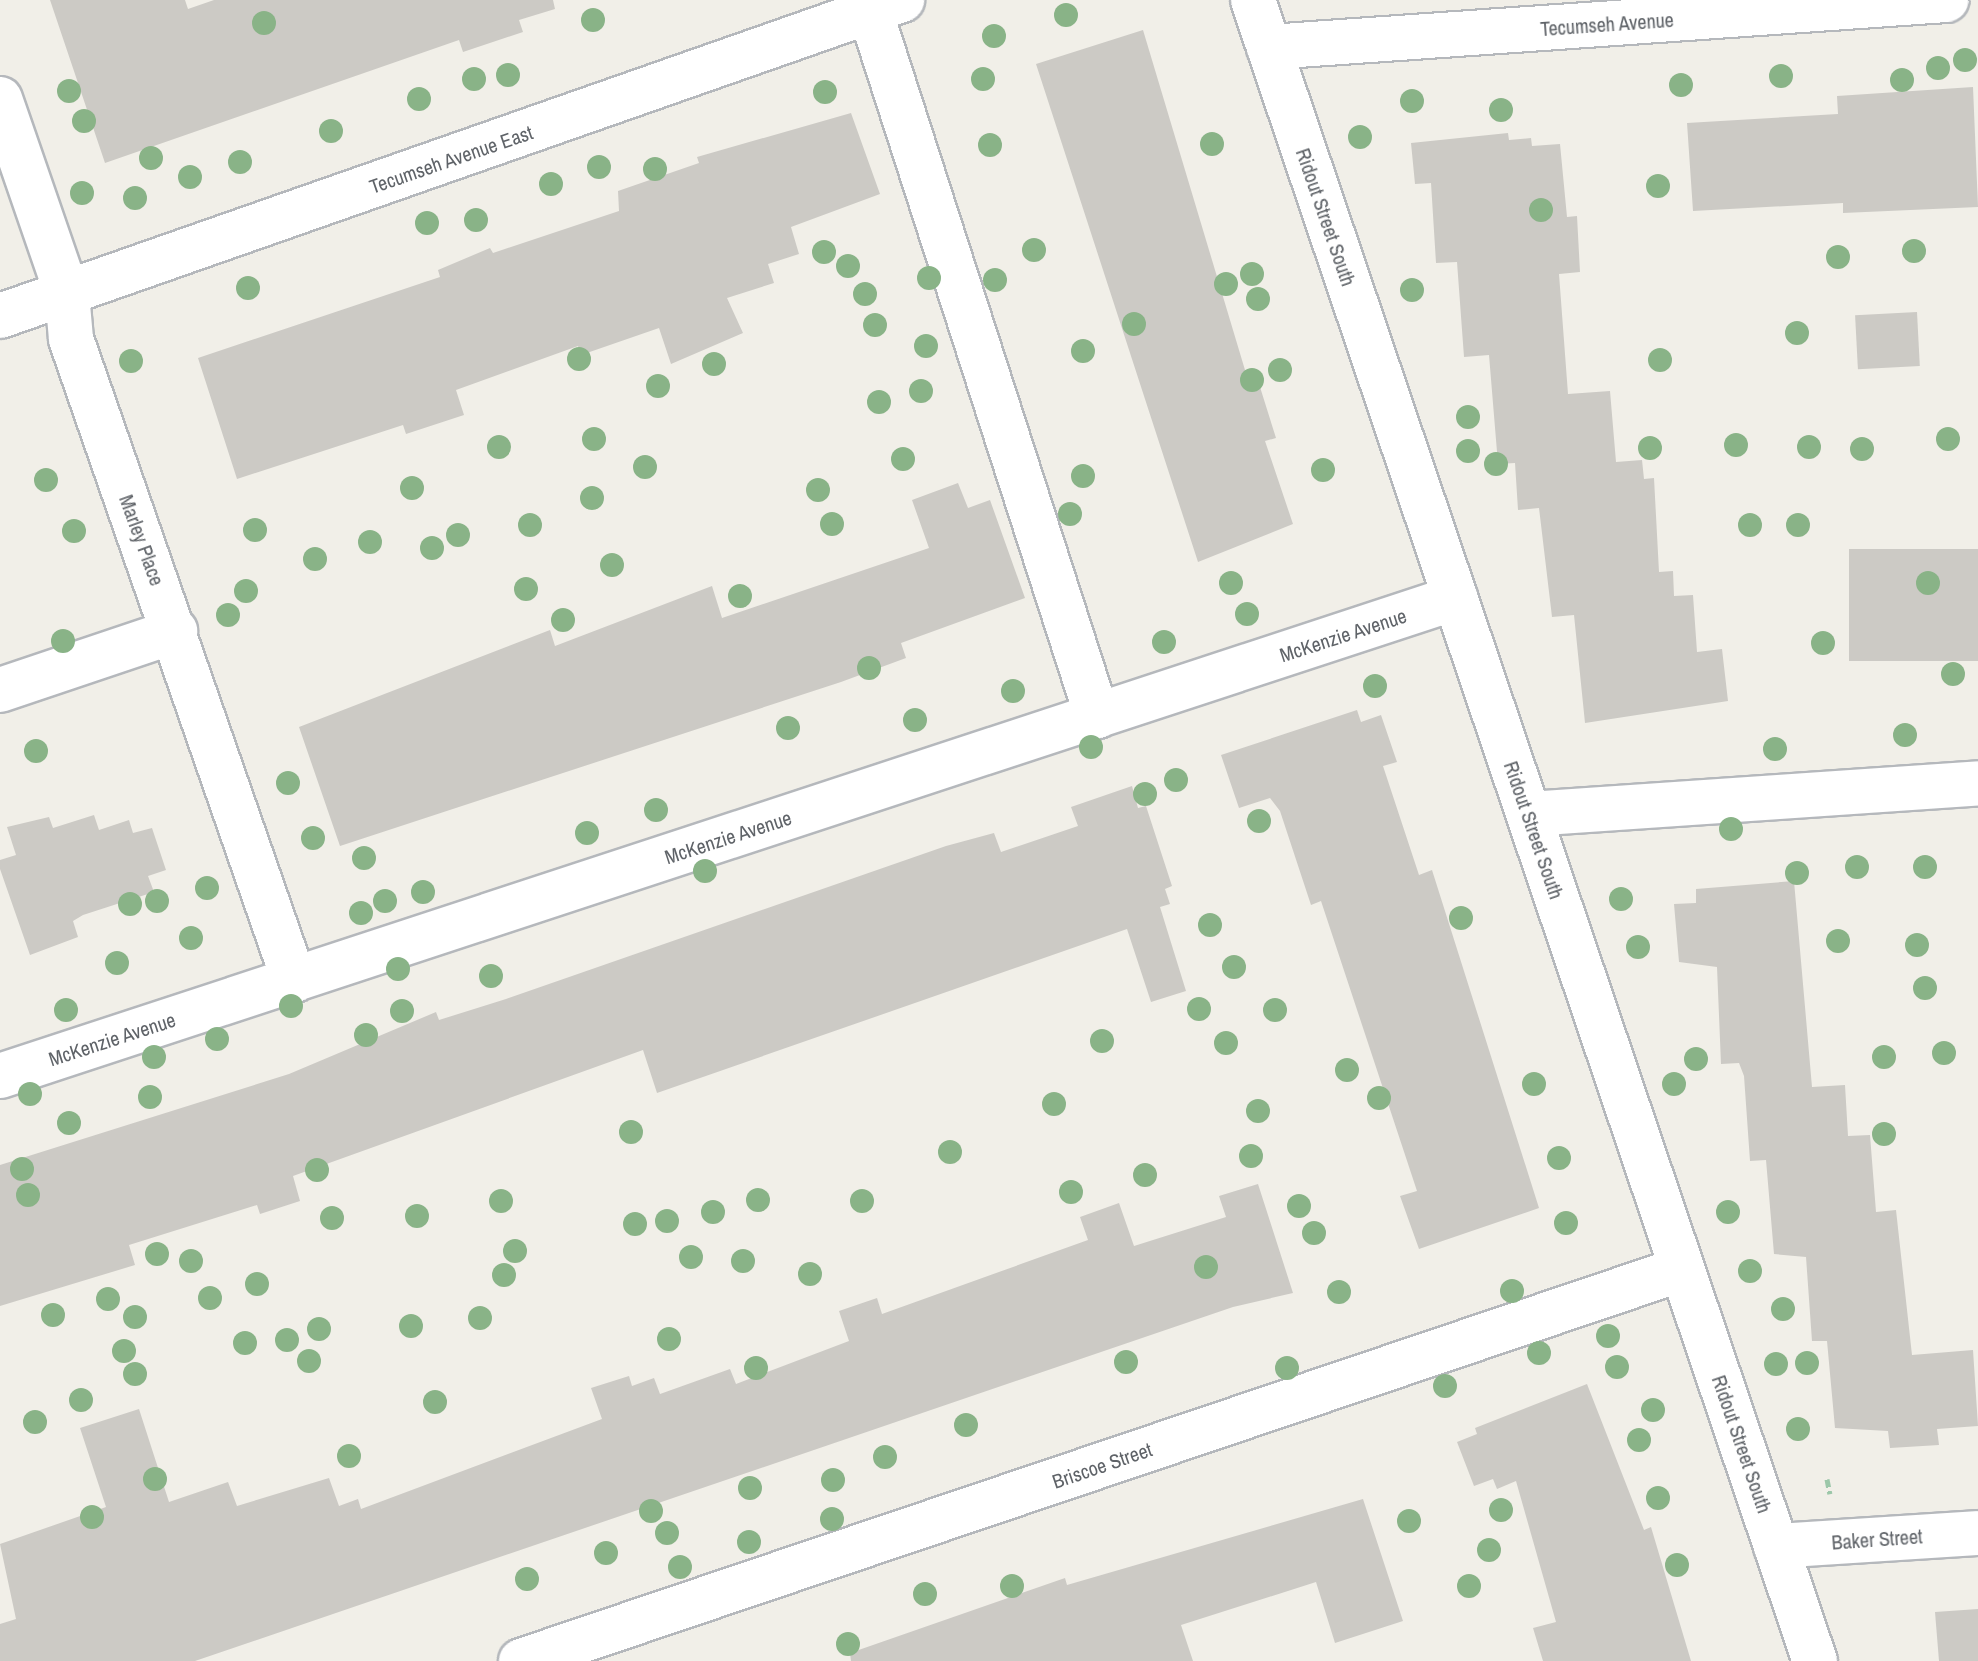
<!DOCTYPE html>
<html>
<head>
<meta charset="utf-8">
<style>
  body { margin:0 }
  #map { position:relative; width:1978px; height:1661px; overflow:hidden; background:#f1efe8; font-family:"Archivo Narrow",sans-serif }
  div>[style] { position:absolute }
  .building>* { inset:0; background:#cccac5; transform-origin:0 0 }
  .path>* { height:5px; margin-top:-2.5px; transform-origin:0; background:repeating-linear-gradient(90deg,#9cc7a9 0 8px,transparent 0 12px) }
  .roads { filter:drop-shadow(2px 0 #b5b8bc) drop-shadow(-2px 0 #b5b8bc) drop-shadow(0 2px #b5b8bc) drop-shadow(0 -2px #b5b8bc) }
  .minor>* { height:44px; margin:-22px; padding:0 22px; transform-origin:22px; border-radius:22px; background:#fff }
  .trees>* { width:24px; height:24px; margin:-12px; border-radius:50%; background:#89b387 }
  span { translate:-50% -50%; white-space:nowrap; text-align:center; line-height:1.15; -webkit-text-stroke:6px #fff; paint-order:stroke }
  .street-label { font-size:20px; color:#5f6368 }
</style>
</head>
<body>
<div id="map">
  <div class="building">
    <i style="clip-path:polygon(50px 0,185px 0,188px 9px,214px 0,553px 0,555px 9px,519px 20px,523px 32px,463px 52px,459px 40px,105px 163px)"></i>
    <i style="clip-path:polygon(1143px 30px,1251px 390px,1260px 387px,1276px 438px,1265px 441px,1293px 524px,1198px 562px,1036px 64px)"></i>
    <i style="clip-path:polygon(1973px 87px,1978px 207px,1843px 213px,1843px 203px,1693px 211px,1687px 123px,1838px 114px,1837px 96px)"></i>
    <i style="clip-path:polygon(851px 113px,880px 194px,791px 227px,799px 254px,768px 264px,774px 283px,727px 298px,743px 333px,671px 364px,659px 328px,581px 355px,578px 346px,456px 390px,464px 415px,406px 434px,403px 425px,237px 479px,198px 358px,440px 277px,438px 270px,490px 248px,493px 253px,619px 211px,618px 191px,699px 163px,697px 157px)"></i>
    <i style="clip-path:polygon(1508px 133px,1509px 140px,1531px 138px,1532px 146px,1560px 144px,1567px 217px,1577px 216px,1580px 272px,1559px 274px,1568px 394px,1610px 391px,1616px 462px,1642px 460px,1644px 479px,1654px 478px,1659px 572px,1673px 571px,1674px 596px,1693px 595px,1697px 652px,1722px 649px,1728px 701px,1585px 723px,1574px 615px,1552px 617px,1539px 508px,1518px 510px,1515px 463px,1498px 464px,1489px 355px,1464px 357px,1457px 262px,1436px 263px,1431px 183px,1415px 184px,1411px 143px)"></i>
    <i style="left:1917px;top:312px;width:54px;height:62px;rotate:87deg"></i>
    <i style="clip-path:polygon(958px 483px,968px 508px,990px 500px,1025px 598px,901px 643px,906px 658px,841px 682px,340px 846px,299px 727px,550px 630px,555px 646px,712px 586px,722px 618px,929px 548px,912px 500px)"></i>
    <i style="left:1978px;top:549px;width:112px;height:129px;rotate:90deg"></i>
    <i style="clip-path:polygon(1357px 710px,1361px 722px,1381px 715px,1397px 762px,1383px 766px,1419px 875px,1432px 870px,1539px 1208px,1419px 1249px,1400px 1196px,1417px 1191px,1321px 901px,1311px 905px,1280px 811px,1270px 798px,1239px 808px,1221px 755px)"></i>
    <i style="clip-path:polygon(1132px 786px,1138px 808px,1146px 806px,1172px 886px,1165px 889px,1170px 904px,1160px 907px,1186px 991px,1151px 1002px,1127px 929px,657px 1093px,643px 1050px,293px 1176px,300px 1201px,260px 1214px,257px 1205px,129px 1245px,135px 1265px,0 1306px,0 1165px,289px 1074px,436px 1012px,439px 1020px,506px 999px,946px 846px,994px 833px,1001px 852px,1078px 826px,1071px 807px)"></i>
    <i style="clip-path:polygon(94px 815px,99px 830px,129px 820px,133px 833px,152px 828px,166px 870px,148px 876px,154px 892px,83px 915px,73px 921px,78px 937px,30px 955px,0 869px,0 860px,16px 855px,7px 827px,49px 817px,53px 828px)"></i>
    <i style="clip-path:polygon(1794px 881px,1812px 1087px,1845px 1085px,1848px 1136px,1870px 1135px,1876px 1212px,1896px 1210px,1912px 1355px,1973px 1350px,1978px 1426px,1937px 1429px,1939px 1445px,1890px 1448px,1888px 1431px,1835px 1428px,1827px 1341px,1812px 1341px,1806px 1257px,1774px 1254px,1766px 1160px,1750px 1161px,1744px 1076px,1739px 1063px,1721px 1064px,1717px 967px,1679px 962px,1674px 904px,1696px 903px,1696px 889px)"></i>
    <i style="clip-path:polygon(1258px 1184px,1293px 1293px,1233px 1307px,195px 1661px,0 1661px,0 1624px,16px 1619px,0 1544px,106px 1507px,80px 1428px,139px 1409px,169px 1502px,228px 1482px,237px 1506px,329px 1478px,339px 1506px,358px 1499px,361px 1509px,602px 1419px,591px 1388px,629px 1376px,632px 1386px,654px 1378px,660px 1394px,730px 1369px,736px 1384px,849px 1341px,839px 1311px,877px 1298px,882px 1314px,1088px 1240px,1080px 1217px,1119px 1203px,1134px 1246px,1226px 1217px,1219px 1196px)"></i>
    <i style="clip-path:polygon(1587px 1384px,1644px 1530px,1651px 1527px,1691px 1661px,1543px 1661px,1533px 1628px,1556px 1622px,1516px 1481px,1497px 1489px,1493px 1479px,1474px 1486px,1457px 1442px,1477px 1434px,1475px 1428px)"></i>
    <i style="clip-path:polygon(1363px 1499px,1403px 1621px,1335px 1643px,1316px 1582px,1181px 1625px,1193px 1661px,851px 1661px,850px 1653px,1065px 1578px,1067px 1585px)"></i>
    <i style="clip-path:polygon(1978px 1609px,1978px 1661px,1939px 1661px,1935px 1612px)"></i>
  </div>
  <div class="path">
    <i style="left:1827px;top:1479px;width:15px;rotate:79deg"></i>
  </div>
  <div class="roads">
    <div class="minor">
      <i style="left:1253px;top:0;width:1754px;rotate:71.31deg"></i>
      <i style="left:870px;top:11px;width:741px;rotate:72.15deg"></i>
      <i style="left:1269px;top:47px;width:679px;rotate:-3.97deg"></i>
      <i style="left:0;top:99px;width:206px;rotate:71deg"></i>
      <i style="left:67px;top:294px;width:45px;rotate:84.9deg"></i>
      <i style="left:71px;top:339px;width:679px;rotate:70.82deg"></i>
      <i style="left:0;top:316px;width:956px;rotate:-19.31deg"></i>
      <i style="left:0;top:690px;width:185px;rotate:-18.6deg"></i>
      <i style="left:1529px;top:814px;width:450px;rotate:-3.9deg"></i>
      <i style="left:0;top:1076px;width:1532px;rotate:-18.19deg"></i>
      <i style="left:1776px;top:1546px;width:202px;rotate:-3.7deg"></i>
      <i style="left:521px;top:1661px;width:1225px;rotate:-18.66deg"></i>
    </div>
  </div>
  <div class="trees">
    <i style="left:1066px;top:15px"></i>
    <i style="left:593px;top:20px"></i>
    <i style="left:264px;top:23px"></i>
    <i style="left:994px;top:36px"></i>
    <i style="left:1965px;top:60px"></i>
    <i style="left:1938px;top:68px"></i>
    <i style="left:508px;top:75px"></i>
    <i style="left:1781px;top:76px"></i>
    <i style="left:474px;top:79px"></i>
    <i style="left:983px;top:79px"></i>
    <i style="left:1902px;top:80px"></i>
    <i style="left:1681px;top:85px"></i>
    <i style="left:69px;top:91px"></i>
    <i style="left:825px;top:92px"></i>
    <i style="left:419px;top:99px"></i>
    <i style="left:1412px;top:101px"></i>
    <i style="left:1501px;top:110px"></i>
    <i style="left:84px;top:121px"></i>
    <i style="left:331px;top:131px"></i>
    <i style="left:1360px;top:137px"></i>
    <i style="left:1212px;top:144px"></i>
    <i style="left:990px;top:145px"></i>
    <i style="left:151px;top:158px"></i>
    <i style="left:240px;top:162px"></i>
    <i style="left:599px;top:167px"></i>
    <i style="left:655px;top:169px"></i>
    <i style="left:190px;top:177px"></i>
    <i style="left:551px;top:184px"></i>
    <i style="left:1658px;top:186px"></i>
    <i style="left:82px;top:193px"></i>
    <i style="left:135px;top:198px"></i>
    <i style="left:1541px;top:210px"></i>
    <i style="left:476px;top:220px"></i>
    <i style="left:427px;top:223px"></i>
    <i style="left:1034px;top:250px"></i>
    <i style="left:1914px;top:251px"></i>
    <i style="left:824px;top:252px"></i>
    <i style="left:1838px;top:257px"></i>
    <i style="left:848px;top:266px"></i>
    <i style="left:1252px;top:274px"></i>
    <i style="left:929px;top:278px"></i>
    <i style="left:995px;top:280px"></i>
    <i style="left:1226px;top:284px"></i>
    <i style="left:248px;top:288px"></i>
    <i style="left:1412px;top:290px"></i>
    <i style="left:865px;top:294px"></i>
    <i style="left:1258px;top:299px"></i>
    <i style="left:1134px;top:324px"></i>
    <i style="left:875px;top:325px"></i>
    <i style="left:1797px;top:333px"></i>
    <i style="left:926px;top:346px"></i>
    <i style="left:1083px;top:351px"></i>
    <i style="left:579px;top:359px"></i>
    <i style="left:1660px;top:360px"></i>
    <i style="left:131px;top:361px"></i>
    <i style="left:714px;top:364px"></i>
    <i style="left:1280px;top:370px"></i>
    <i style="left:1252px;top:380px"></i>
    <i style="left:658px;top:386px"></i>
    <i style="left:921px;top:391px"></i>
    <i style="left:879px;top:402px"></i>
    <i style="left:1468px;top:417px"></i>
    <i style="left:594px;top:439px"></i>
    <i style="left:1948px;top:439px"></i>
    <i style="left:1736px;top:445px"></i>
    <i style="left:499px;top:447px"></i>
    <i style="left:1809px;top:447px"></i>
    <i style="left:1650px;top:448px"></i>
    <i style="left:1862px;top:449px"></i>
    <i style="left:1468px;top:451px"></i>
    <i style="left:903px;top:459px"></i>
    <i style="left:1496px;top:464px"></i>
    <i style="left:645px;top:467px"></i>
    <i style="left:1323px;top:470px"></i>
    <i style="left:1083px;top:476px"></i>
    <i style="left:46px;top:480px"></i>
    <i style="left:412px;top:488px"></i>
    <i style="left:818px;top:490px"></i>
    <i style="left:592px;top:498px"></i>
    <i style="left:1070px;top:514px"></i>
    <i style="left:832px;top:524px"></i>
    <i style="left:530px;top:525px"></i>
    <i style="left:1750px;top:525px"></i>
    <i style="left:1798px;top:525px"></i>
    <i style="left:255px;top:530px"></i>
    <i style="left:74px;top:531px"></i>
    <i style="left:458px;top:535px"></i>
    <i style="left:370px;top:542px"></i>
    <i style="left:432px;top:548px"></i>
    <i style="left:315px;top:559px"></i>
    <i style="left:612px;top:565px"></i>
    <i style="left:1231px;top:583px"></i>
    <i style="left:1928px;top:583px"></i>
    <i style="left:526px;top:589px"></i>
    <i style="left:246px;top:591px"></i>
    <i style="left:740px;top:596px"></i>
    <i style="left:1247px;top:614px"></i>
    <i style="left:228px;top:615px"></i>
    <i style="left:563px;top:620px"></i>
    <i style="left:63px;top:641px"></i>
    <i style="left:1164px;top:642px"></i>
    <i style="left:1823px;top:643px"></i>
    <i style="left:869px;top:668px"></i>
    <i style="left:1953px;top:674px"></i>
    <i style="left:1375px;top:686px"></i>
    <i style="left:1013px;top:691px"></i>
    <i style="left:915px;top:720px"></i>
    <i style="left:788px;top:728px"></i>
    <i style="left:1905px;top:735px"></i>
    <i style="left:1091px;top:747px"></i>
    <i style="left:1775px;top:749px"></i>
    <i style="left:36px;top:751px"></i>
    <i style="left:1176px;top:780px"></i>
    <i style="left:288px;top:783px"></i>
    <i style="left:1145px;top:794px"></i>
    <i style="left:656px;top:810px"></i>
    <i style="left:1259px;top:821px"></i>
    <i style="left:1731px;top:829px"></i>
    <i style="left:587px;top:833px"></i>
    <i style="left:313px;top:838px"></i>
    <i style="left:364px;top:858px"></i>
    <i style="left:1857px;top:867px"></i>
    <i style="left:1925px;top:867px"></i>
    <i style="left:705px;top:871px"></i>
    <i style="left:1797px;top:873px"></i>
    <i style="left:207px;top:888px"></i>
    <i style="left:423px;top:892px"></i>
    <i style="left:1621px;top:899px"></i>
    <i style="left:157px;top:901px"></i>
    <i style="left:385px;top:901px"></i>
    <i style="left:130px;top:904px"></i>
    <i style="left:361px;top:913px"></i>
    <i style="left:1461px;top:918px"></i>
    <i style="left:1210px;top:925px"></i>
    <i style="left:191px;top:938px"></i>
    <i style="left:1838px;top:941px"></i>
    <i style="left:1917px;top:945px"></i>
    <i style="left:1638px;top:947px"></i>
    <i style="left:117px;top:963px"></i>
    <i style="left:1234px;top:967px"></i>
    <i style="left:398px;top:969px"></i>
    <i style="left:491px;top:976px"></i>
    <i style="left:1925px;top:988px"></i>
    <i style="left:291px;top:1006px"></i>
    <i style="left:1199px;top:1009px"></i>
    <i style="left:66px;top:1010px"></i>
    <i style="left:1275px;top:1010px"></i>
    <i style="left:402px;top:1011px"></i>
    <i style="left:366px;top:1035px"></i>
    <i style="left:217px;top:1039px"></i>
    <i style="left:1102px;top:1041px"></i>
    <i style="left:1226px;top:1043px"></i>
    <i style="left:1944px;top:1053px"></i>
    <i style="left:154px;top:1057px"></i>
    <i style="left:1884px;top:1057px"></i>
    <i style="left:1696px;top:1059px"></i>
    <i style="left:1347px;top:1070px"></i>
    <i style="left:1534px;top:1084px"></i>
    <i style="left:1674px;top:1084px"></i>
    <i style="left:30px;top:1094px"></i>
    <i style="left:150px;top:1097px"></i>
    <i style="left:1379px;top:1098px"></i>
    <i style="left:1054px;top:1104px"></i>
    <i style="left:1258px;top:1111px"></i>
    <i style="left:69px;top:1123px"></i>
    <i style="left:631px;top:1132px"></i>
    <i style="left:1884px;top:1134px"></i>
    <i style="left:950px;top:1152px"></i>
    <i style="left:1251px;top:1156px"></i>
    <i style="left:1559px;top:1158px"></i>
    <i style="left:22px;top:1169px"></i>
    <i style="left:317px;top:1170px"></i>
    <i style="left:1145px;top:1175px"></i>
    <i style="left:1071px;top:1192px"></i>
    <i style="left:28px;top:1195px"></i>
    <i style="left:758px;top:1200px"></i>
    <i style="left:501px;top:1201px"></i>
    <i style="left:862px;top:1201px"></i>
    <i style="left:1299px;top:1206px"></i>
    <i style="left:713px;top:1212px"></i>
    <i style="left:1728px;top:1212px"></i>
    <i style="left:417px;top:1216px"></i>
    <i style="left:332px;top:1218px"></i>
    <i style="left:667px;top:1221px"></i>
    <i style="left:1566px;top:1223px"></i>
    <i style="left:635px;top:1224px"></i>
    <i style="left:1314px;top:1233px"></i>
    <i style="left:515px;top:1251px"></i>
    <i style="left:157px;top:1254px"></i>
    <i style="left:691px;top:1257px"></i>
    <i style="left:191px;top:1261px"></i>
    <i style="left:743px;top:1261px"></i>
    <i style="left:1206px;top:1267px"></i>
    <i style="left:1750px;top:1271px"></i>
    <i style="left:810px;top:1274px"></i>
    <i style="left:504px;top:1275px"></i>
    <i style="left:257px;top:1284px"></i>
    <i style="left:1512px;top:1291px"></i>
    <i style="left:1339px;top:1292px"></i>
    <i style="left:210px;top:1298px"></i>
    <i style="left:108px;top:1299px"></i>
    <i style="left:1783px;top:1309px"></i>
    <i style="left:53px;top:1315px"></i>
    <i style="left:135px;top:1317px"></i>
    <i style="left:480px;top:1318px"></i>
    <i style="left:411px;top:1326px"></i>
    <i style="left:319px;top:1329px"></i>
    <i style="left:1608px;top:1336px"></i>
    <i style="left:669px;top:1339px"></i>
    <i style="left:287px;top:1340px"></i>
    <i style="left:245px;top:1343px"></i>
    <i style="left:124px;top:1351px"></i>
    <i style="left:1539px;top:1353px"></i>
    <i style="left:309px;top:1361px"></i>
    <i style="left:1126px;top:1362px"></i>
    <i style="left:1807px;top:1363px"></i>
    <i style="left:1776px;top:1364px"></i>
    <i style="left:1617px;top:1367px"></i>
    <i style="left:756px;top:1368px"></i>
    <i style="left:1287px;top:1368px"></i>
    <i style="left:135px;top:1374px"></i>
    <i style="left:1445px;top:1386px"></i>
    <i style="left:81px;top:1400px"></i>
    <i style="left:435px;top:1402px"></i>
    <i style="left:1653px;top:1410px"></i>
    <i style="left:35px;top:1422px"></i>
    <i style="left:966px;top:1425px"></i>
    <i style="left:1798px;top:1429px"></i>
    <i style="left:1639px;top:1440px"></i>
    <i style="left:349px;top:1456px"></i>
    <i style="left:885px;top:1457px"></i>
    <i style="left:155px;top:1479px"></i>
    <i style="left:833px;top:1480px"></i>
    <i style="left:750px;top:1488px"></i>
    <i style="left:1658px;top:1498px"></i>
    <i style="left:1501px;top:1510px"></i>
    <i style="left:651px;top:1511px"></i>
    <i style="left:92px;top:1517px"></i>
    <i style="left:832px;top:1519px"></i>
    <i style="left:1409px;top:1521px"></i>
    <i style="left:667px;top:1533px"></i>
    <i style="left:749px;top:1542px"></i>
    <i style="left:1489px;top:1550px"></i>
    <i style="left:606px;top:1553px"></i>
    <i style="left:1677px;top:1565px"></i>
    <i style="left:680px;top:1567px"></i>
    <i style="left:527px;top:1579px"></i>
    <i style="left:1012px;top:1586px"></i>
    <i style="left:1469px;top:1586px"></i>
    <i style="left:925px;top:1594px"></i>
    <i style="left:848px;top:1644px"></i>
  </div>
  <div class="street-label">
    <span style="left:1607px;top:24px;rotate:-4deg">Tecumseh Avenue</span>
    <span style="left:451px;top:159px;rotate:-19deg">Tecumseh Avenue East</span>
    <span style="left:1326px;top:217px;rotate:71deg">Ridout Street South</span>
    <span style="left:142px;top:540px;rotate:70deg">Marley Place</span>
    <span style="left:1343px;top:635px;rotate:-18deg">McKenzie Avenue</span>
    <span style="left:1534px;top:830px;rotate:71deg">Ridout Street South</span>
    <span style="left:728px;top:837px;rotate:-18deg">McKenzie Avenue</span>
    <span style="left:112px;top:1039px;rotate:-18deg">McKenzie Avenue</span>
    <span style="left:1742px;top:1444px;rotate:71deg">Ridout Street South</span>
    <span style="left:1102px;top:1465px;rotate:-19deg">Briscoe Street</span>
    <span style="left:1877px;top:1539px;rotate:-4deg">Baker Street</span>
  </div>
</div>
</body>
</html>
